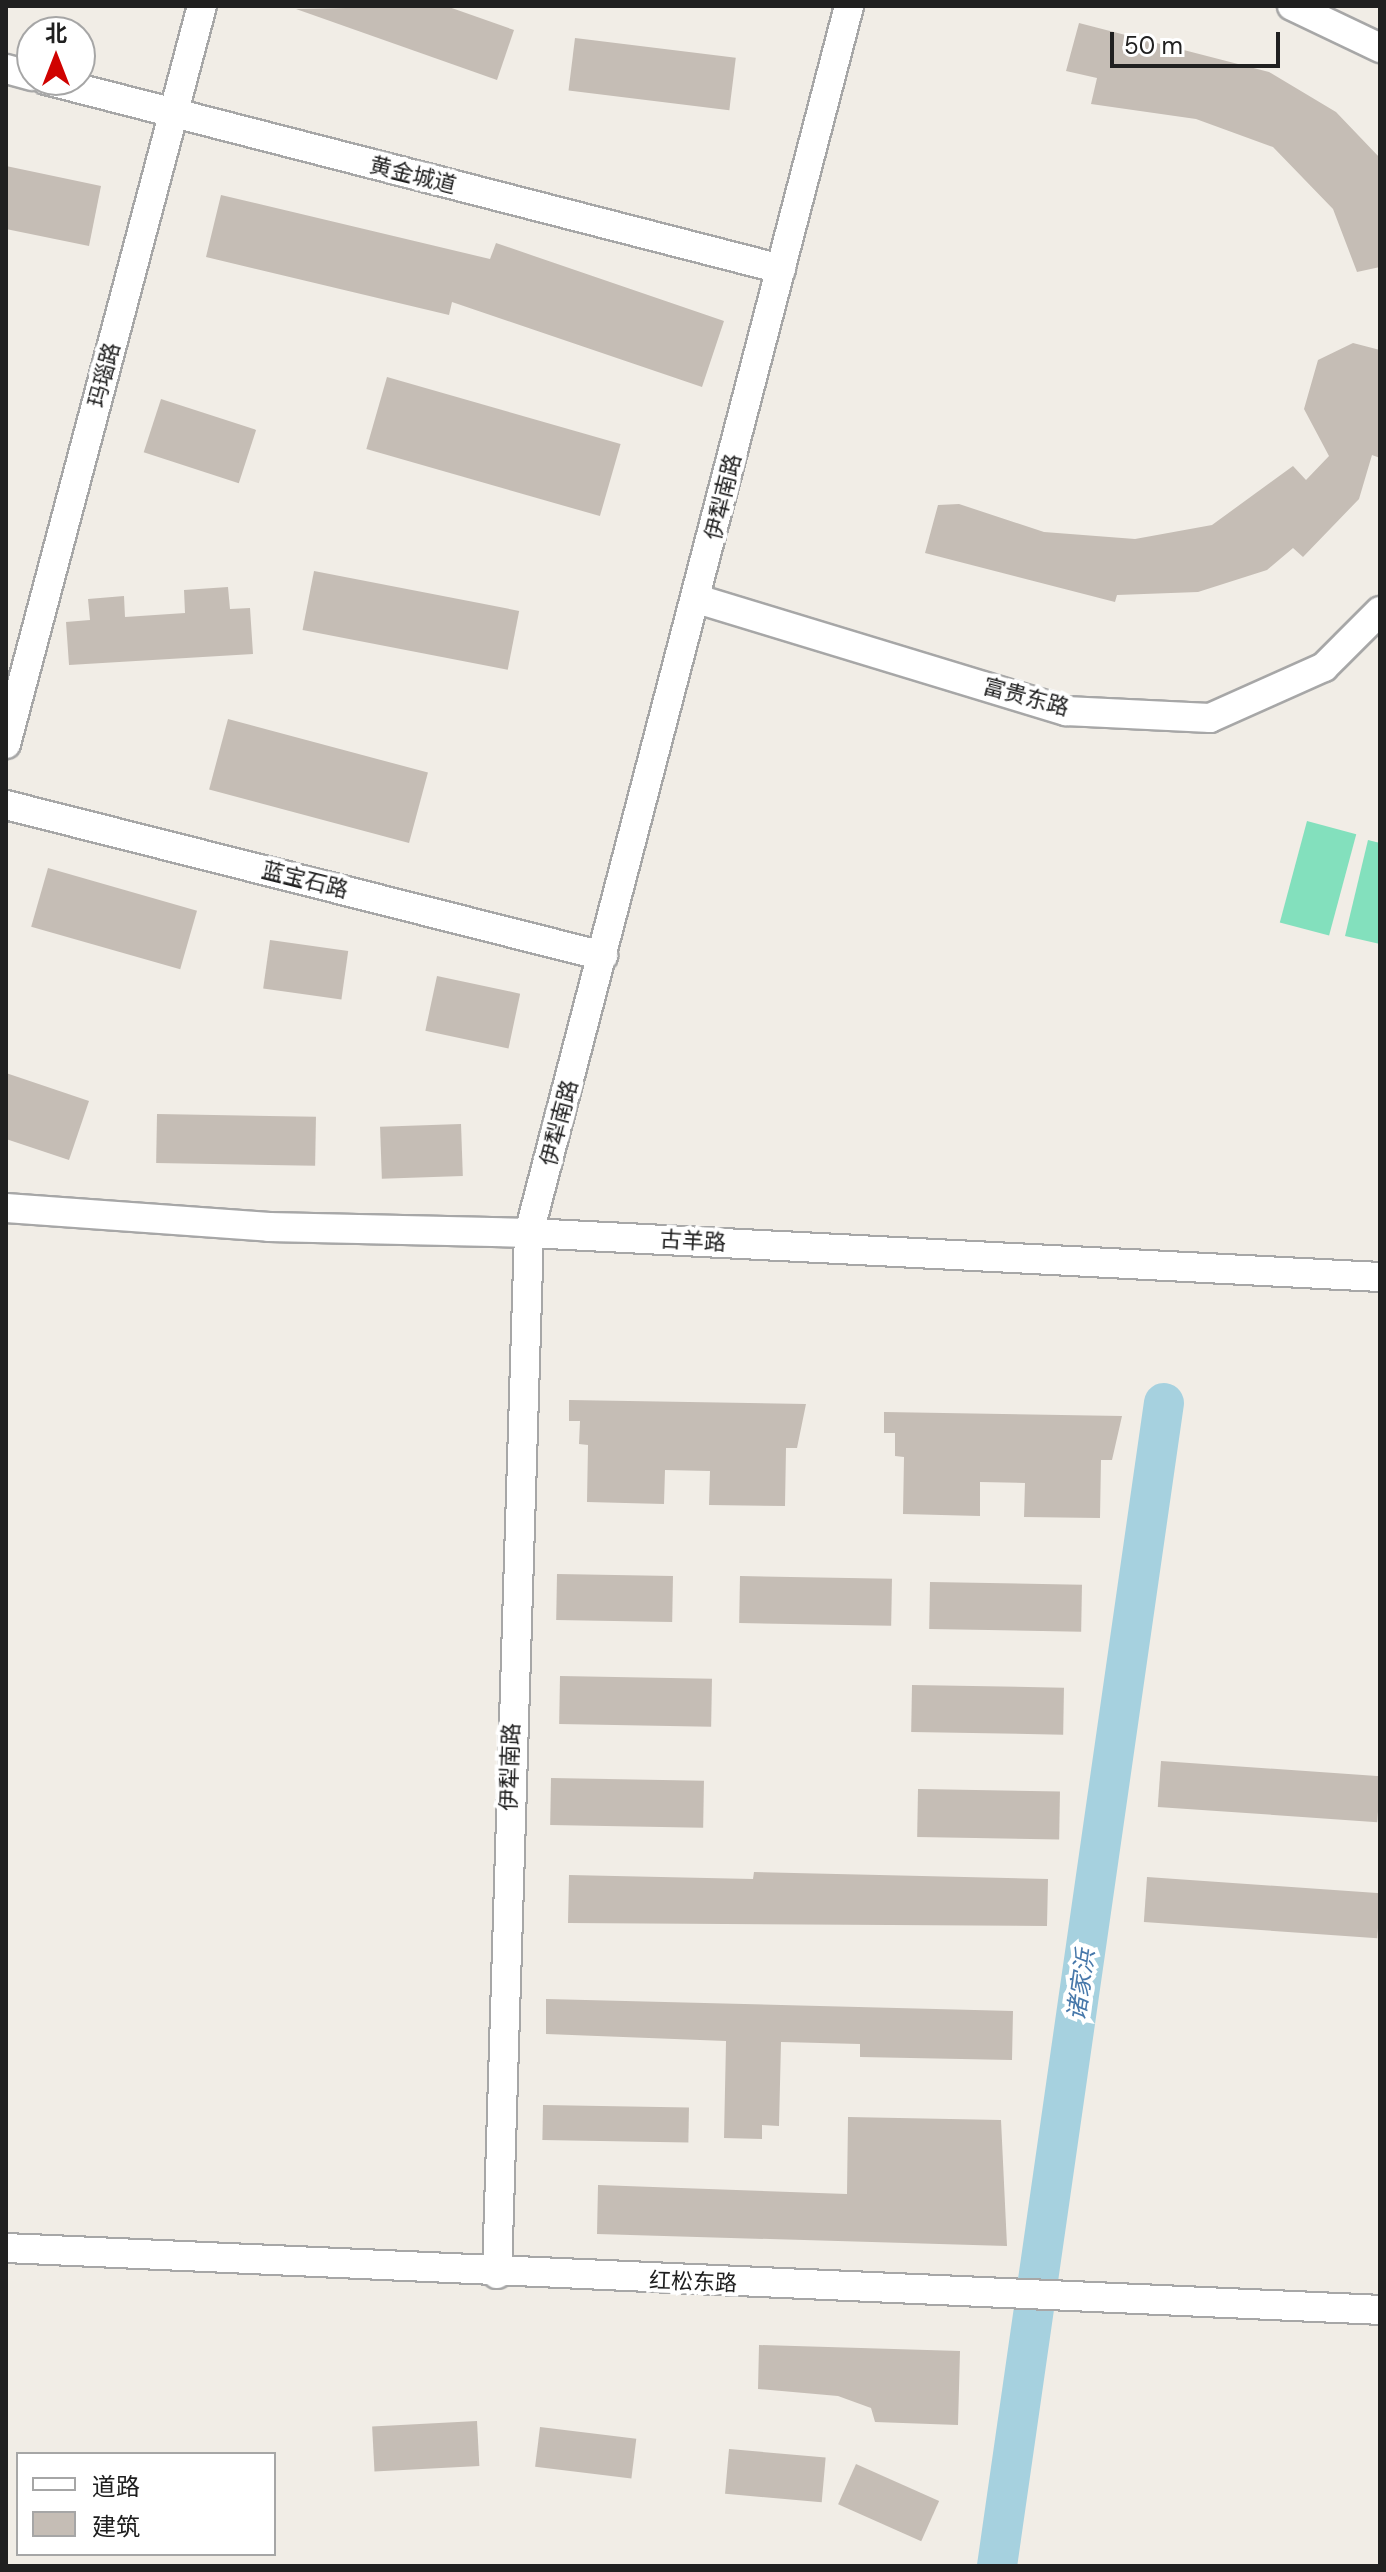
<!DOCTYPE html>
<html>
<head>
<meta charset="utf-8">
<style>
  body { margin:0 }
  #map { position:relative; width:1386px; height:2572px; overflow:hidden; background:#f1ede6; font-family:"DM Sans","Noto Sans SC",sans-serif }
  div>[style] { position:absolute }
  .pitch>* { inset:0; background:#83e0bd; transform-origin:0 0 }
  .river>* { height:40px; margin:-20px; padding:0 20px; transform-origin:20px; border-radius:20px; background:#a6d1df }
  .building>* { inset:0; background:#c5bdb5; transform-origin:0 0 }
  .roads { filter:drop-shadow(2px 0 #a7a7a7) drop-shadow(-2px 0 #a7a7a7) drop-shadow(0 2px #a7a7a7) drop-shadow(0 -2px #a7a7a7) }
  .minor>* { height:28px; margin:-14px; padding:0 14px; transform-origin:14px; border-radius:14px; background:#fff }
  span { translate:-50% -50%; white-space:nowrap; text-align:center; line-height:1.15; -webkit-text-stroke:8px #fff; paint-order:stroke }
  .street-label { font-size:22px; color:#202020 }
  .water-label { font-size:24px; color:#4778aa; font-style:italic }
  .frame { position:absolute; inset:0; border:8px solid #202020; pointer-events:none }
  .legend { position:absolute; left:16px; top:2452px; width:260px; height:104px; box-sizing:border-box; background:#fff; border:2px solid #a6a6a6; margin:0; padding:10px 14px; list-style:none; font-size:24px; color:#202020 }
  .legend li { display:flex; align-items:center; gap:16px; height:40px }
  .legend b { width:40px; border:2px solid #a6a6a6 }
  .north { position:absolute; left:16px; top:16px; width:80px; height:80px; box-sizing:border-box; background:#fff; border:2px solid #a6a6a6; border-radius:50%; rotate:0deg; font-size:22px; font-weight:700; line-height:32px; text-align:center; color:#202020 }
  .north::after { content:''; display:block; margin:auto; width:28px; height:36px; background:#d00200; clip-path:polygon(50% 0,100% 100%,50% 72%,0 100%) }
  .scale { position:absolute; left:1110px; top:32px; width:170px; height:36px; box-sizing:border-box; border:4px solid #202020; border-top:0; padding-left:10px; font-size:24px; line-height:28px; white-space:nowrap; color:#202020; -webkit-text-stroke:6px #fff; paint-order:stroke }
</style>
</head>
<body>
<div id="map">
  <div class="pitch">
    <i style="left:1307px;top:821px;width:51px;height:105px;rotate:15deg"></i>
    <i style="clip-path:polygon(1368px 840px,1380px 843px,1380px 944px,1345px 936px)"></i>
  </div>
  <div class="river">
    <i style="left:997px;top:2566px;width:1175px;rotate:-81.83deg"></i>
  </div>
  <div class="building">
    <i style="clip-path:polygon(446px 6px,514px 30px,497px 80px,296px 9px)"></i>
    <i style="clip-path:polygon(1079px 23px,1269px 72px,1336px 112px,1380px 158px,1380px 267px,1357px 272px,1333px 209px,1273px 147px,1196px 119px,1091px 104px,1097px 78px,1066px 71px)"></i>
    <i style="left:575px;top:38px;width:162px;height:53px;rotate:7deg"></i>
    <i style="clip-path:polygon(6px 166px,101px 186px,89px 246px,6px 229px)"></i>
    <i style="clip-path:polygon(221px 195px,490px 259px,496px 243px,724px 321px,702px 387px,452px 302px,449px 315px,206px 257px)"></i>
    <i style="clip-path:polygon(1353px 343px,1380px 350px,1380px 458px,1372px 455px,1359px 499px,1303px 557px,1293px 548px,1267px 570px,1198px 592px,1117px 595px,1115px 602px,925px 553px,938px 505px,959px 504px,1044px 532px,1135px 539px,1212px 525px,1293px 466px,1306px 480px,1329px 456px,1304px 409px,1318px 360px)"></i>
    <i style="left:387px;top:377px;width:243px;height:75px;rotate:16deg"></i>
    <i style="left:161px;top:399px;width:100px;height:56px;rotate:18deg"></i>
    <i style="left:314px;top:571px;width:209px;height:60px;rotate:11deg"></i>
    <i style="clip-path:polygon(228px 587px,230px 609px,250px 608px,253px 654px,69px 665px,66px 622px,90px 620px,88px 599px,124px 596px,125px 617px,185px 613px,184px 590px)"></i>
    <i style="left:228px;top:719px;width:207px;height:73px;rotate:15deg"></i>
    <i style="left:48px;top:868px;width:155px;height:61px;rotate:16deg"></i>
    <i style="left:270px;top:940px;width:79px;height:49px;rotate:8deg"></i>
    <i style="left:437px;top:976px;width:85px;height:56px;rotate:12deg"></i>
    <i style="clip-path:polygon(6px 1073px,89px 1101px,69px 1160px,6px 1139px)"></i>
    <i style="left:157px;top:1114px;width:159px;height:49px;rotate:1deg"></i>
    <i style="left:461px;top:1124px;width:52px;height:81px;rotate:88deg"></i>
    <i style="clip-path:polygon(569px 1400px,806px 1404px,797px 1448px,786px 1448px,785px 1506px,709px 1505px,710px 1471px,665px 1470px,664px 1504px,587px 1502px,588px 1445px,579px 1444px,580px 1421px,569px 1421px)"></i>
    <i style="clip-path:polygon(884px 1412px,1122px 1416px,1112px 1460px,1101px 1460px,1100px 1518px,1024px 1517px,1025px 1483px,980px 1482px,980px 1516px,903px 1514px,904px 1457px,895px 1456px,895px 1433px,884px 1433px)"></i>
    <i style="left:557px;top:1574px;width:116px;height:46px;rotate:1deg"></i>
    <i style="left:740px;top:1576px;width:152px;height:47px;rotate:1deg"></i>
    <i style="left:930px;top:1582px;width:152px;height:47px;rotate:1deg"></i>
    <i style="left:560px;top:1676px;width:152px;height:48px;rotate:1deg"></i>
    <i style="left:912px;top:1685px;width:152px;height:47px;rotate:1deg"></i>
    <i style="left:1161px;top:1761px;width:220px;height:46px;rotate:4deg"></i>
    <i style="left:551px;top:1778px;width:153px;height:47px;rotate:1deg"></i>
    <i style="left:918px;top:1789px;width:142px;height:48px;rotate:1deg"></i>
    <i style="clip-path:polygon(754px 1872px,1048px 1879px,1047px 1926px,568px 1923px,569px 1875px,753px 1879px)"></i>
    <i style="left:1147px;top:1877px;width:234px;height:45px;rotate:4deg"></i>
    <i style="clip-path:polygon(546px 1999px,1013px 2011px,1012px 2060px,860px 2057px,860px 2044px,781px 2042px,779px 2126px,762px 2125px,762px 2139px,724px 2138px,726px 2041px,546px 2034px)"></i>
    <i style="left:543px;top:2105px;width:146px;height:35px;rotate:1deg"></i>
    <i style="clip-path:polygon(848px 2117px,1001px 2120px,1007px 2246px,597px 2234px,598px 2185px,847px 2194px)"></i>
    <i style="clip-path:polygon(759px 2345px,960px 2351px,958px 2425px,875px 2422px,871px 2408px,838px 2396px,758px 2389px)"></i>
    <i style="left:477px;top:2421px;width:45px;height:105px;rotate:87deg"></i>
    <i style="left:540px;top:2427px;width:97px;height:40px;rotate:7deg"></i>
    <i style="left:729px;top:2449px;width:97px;height:45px;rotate:5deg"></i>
    <i style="left:856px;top:2464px;width:91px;height:44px;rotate:24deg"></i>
  </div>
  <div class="roads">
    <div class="minor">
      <i style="left:1292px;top:6px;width:98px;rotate:25.5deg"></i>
      <i style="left:6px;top:69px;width:27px;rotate:15deg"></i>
      <i style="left:46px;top:80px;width:759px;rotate:14.42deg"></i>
      <i style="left:697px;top:599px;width:386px;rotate:16.9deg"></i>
      <i style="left:1066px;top:711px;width:144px;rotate:2.8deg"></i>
      <i style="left:1210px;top:718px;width:125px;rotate:-24.1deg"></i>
      <i style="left:1324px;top:667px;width:79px;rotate:-45deg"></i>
      <i style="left:6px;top:744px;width:764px;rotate:-75.13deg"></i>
      <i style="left:6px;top:805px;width:616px;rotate:14.19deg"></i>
      <i style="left:6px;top:1208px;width:264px;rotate:4.1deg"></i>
      <i style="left:269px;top:1227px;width:260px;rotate:1.3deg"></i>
      <i style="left:529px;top:1233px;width:852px;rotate:2.96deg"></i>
      <i style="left:6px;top:2248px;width:1375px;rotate:2.58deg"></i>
      <i style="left:497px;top:2274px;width:1041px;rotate:-88.24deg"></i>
      <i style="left:529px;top:1233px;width:1268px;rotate:-75.38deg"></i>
    </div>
  </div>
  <div class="street-label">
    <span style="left:413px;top:175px;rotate:14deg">黄金城道</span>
    <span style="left:104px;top:375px;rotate:-75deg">玛瑙路</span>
    <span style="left:723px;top:497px;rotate:-76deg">伊犁南路</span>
    <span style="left:1026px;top:697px;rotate:15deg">富贵东路</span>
    <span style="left:305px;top:880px;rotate:14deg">蓝宝石路</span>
    <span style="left:559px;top:1123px;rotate:-75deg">伊犁南路</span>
    <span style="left:693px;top:1241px;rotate:3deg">古羊路</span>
    <span style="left:510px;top:1767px;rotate:-88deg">伊犁南路</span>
    <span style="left:693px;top:2282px;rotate:2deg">红松东路</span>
  </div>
  <div class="water-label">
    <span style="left:1081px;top:1985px;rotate:-82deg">诸家浜</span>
  </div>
  <div class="frame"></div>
  <ul class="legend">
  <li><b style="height:10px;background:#fff"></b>道路</li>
  <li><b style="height:22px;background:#c5bdb5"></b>建筑</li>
  </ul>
  <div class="north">北</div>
  <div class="scale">50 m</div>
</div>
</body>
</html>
